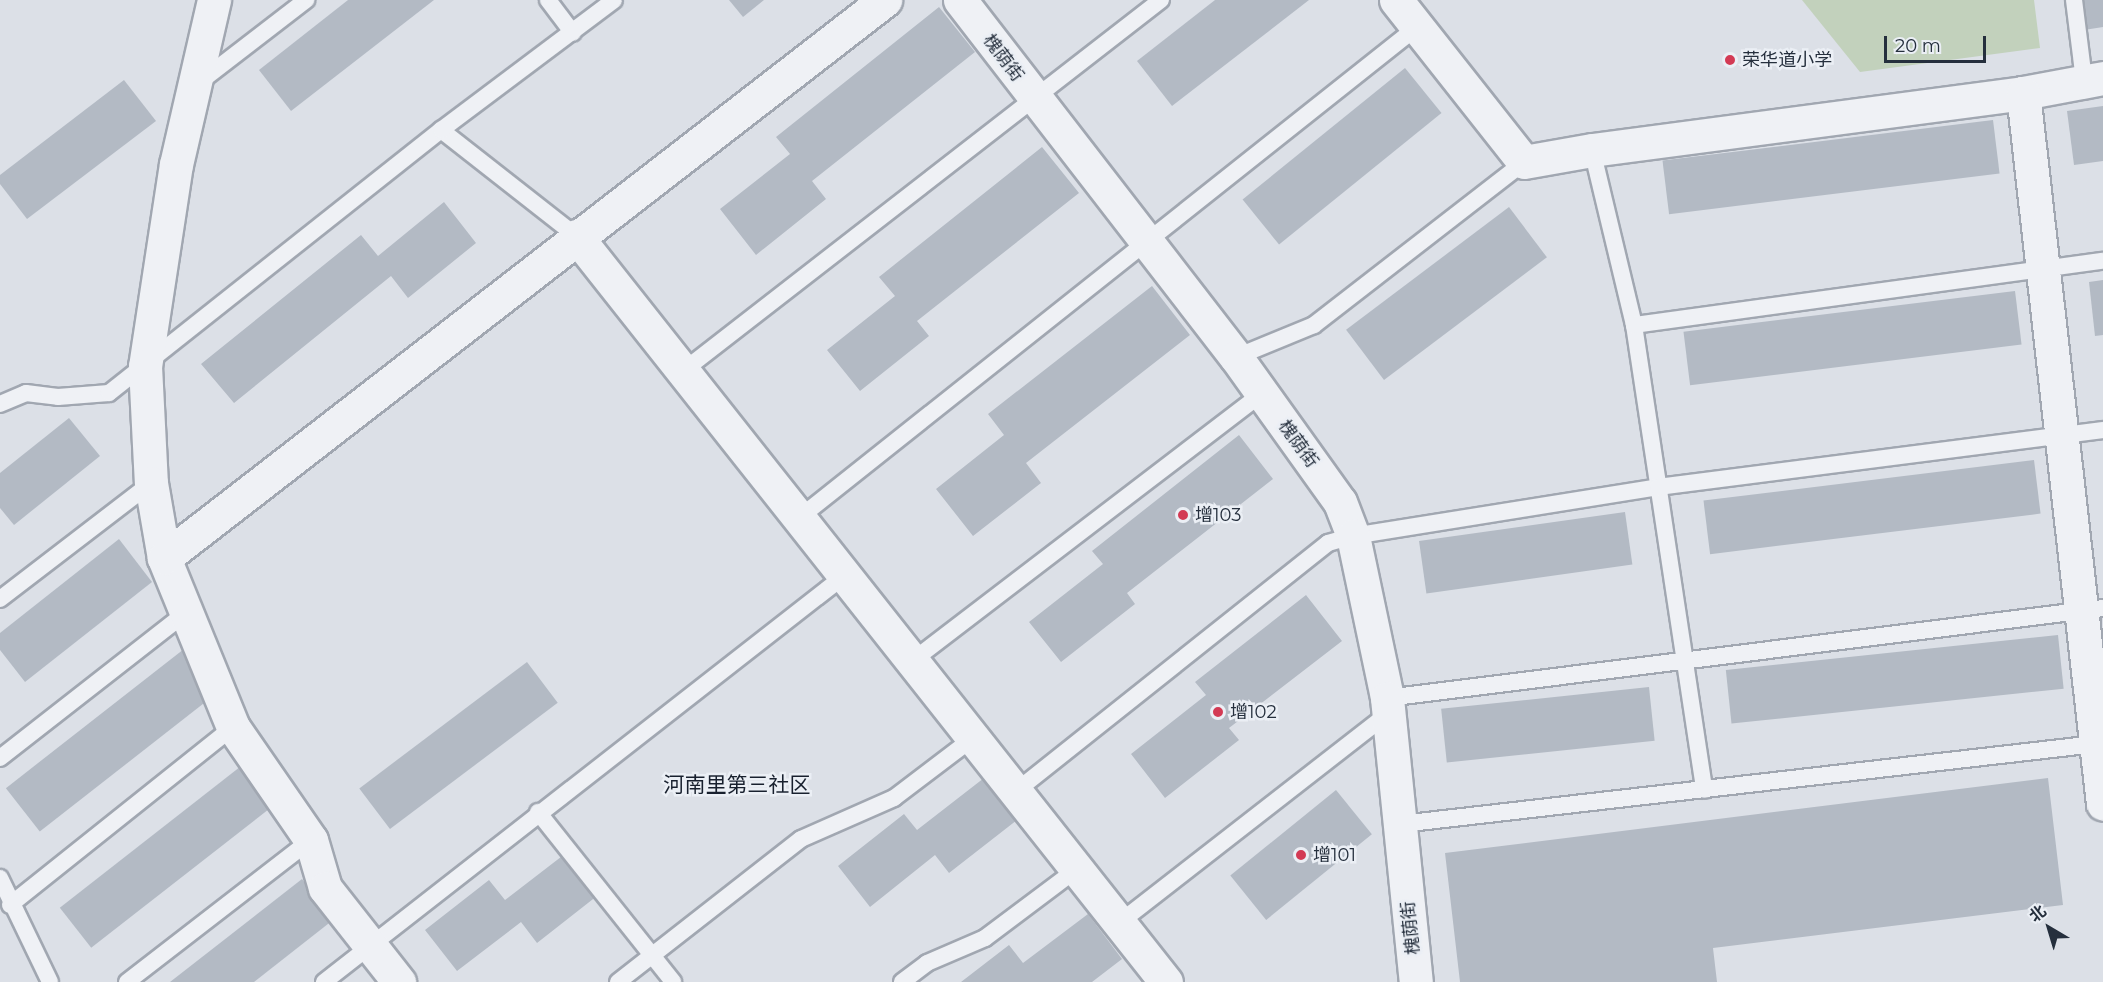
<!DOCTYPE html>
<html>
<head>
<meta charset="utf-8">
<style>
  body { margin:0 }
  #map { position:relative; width:2103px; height:982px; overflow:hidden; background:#dce0e7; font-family:Montserrat,"Noto Sans SC",sans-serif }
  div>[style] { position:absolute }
  .green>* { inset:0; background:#c2d1bc }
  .building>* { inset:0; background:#b3bac4; transform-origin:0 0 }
  .roads { filter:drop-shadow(2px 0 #a1a7b1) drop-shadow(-2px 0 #a1a7b1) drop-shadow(0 2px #a1a7b1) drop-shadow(0 -2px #a1a7b1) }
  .service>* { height:16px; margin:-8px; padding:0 8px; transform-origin:8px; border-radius:8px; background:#eff1f5 }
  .minor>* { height:33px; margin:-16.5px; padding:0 16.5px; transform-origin:16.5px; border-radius:16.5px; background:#eff1f5 }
  .dots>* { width:16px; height:16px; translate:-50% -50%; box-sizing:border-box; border:3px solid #ebeff5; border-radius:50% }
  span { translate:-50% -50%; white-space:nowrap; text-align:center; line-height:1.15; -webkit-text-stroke:5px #ebeff5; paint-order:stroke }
  .street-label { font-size:18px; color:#252f3d }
  .poi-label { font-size:18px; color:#252f3d }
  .left { translate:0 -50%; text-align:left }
  .quarter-label { font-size:21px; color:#18202e }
  .north { position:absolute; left:2019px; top:898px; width:60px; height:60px; -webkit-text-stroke:4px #ebeff5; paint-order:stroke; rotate:322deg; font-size:16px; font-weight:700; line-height:24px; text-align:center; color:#252f3d }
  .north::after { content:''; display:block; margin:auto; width:21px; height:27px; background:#252f3d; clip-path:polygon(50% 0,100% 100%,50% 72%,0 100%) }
  .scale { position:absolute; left:1884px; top:36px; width:102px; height:27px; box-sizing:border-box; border:3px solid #252f3d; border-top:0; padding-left:8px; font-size:18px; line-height:21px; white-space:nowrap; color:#252f3d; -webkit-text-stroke:4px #ebeff5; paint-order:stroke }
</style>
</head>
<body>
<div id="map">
  <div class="green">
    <i style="clip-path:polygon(1802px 0,2034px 0,2040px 48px,1860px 72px)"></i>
  </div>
  <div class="building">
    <i style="clip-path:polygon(348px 0,434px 0,291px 111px,259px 70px)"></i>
    <i style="clip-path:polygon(729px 0,764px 0,743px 17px)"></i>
    <i style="clip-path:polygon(1215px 0,1309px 0,1172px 106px,1137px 61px)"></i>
    <i style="clip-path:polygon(2080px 0,2103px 0,2103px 27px,2084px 30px)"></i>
    <i style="clip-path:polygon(939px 7px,975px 52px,812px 181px,826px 199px,756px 255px,720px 209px,790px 154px,776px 137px)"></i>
    <i style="left:1405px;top:68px;width:58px;height:209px;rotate:51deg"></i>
    <i style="clip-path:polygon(124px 80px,156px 121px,27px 219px,0 184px,0 175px)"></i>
    <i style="clip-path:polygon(2103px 106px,2103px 161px,2074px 165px,2067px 111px)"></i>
    <i style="left:1993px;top:120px;width:54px;height:333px;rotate:83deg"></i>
    <i style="clip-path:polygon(1042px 147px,1079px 193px,917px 321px,929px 336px,860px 391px,827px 350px,895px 296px,879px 277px)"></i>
    <i style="clip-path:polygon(444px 202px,476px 243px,408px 298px,391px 276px,234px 403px,201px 364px,361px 235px,378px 256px)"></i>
    <i style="left:1509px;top:207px;width:63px;height:204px;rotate:53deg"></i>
    <i style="clip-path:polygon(2103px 280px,2103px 335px,2095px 336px,2089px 282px)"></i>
    <i style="clip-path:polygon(1152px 286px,1190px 335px,1026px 463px,1041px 483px,973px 536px,936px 489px,1004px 435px,988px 414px)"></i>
    <i style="left:2015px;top:291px;width:54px;height:334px;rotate:83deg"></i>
    <i style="clip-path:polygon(69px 418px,100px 456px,14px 525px,0 508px,0 473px)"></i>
    <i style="clip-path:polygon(1239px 435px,1273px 479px,1127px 593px,1135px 604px,1061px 662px,1029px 622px,1103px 564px,1092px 551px)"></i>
    <i style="left:2034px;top:460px;width:54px;height:333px;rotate:83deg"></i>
    <i style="left:1625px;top:512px;width:53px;height:208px;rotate:82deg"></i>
    <i style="clip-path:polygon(119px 539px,152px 582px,25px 682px,0 650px,0 633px)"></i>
    <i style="clip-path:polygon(1306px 595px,1342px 641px,1229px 728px,1239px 740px,1165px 798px,1131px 754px,1206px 695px,1195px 682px)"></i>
    <i style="left:2058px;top:635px;width:54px;height:334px;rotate:84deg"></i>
    <i style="left:184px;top:649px;width:55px;height:226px;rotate:52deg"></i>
    <i style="left:527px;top:662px;width:51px;height:210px;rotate:53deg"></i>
    <i style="left:1649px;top:687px;width:54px;height:209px;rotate:84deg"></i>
    <i style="left:245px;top:763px;width:51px;height:235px;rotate:52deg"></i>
    <i style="clip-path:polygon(984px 778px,1017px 820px,949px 873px,935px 855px,870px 907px,838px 866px,904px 814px,917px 830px)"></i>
    <i style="clip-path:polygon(2048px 778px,2063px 905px,1713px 948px,1717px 982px,1460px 982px,1445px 853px)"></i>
    <i style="left:1336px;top:790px;width:57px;height:136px;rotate:51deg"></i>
    <i style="clip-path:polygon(570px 850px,602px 892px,537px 943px,521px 922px,457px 971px,425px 930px,489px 880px,505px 900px)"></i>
    <i style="clip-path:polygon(302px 879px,333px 920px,254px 982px,170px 982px)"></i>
    <i style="clip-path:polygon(1088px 914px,1122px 959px,1092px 982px,961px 982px,1009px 945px,1023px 963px)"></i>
  </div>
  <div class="roads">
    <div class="service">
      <i style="left:548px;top:0;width:41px;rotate:52.9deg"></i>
      <i style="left:2074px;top:0;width:81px;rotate:82.9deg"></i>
      <i style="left:197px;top:84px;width:138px;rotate:-37.6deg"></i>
      <i style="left:441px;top:130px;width:172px;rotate:38.1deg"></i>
      <i style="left:1592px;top:150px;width:180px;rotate:76.5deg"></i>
      <i style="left:1634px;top:325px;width:470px;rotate:81.4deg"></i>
      <i style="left:1634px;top:325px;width:473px;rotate:-7.8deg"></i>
      <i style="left:1236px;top:357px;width:84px;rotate:-22.3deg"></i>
      <i style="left:1314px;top:325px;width:266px;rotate:-37.8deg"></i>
      <i style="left:683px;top:371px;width:605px;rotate:-37.82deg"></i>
      <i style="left:0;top:404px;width:28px;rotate:-23deg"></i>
      <i style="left:26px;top:393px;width:32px;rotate:7deg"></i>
      <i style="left:58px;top:397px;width:51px;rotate:-4.5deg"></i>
      <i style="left:109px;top:393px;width:424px;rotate:-38.4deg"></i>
      <i style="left:441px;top:130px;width:216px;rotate:-36.9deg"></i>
      <i style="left:799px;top:518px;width:789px;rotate:-38.47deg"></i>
      <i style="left:0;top:599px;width:190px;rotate:-37.5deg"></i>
      <i style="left:912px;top:661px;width:439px;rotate:-37.4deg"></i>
      <i style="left:1387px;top:698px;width:722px;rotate:-7.16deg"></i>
      <i style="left:0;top:758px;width:237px;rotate:-38deg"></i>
      <i style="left:1015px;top:792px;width:400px;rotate:-38.5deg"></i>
      <i style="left:1328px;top:543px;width:26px;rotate:-16deg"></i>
      <i style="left:1353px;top:536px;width:309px;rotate:-9.1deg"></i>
      <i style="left:1658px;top:487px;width:449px;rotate:-7.3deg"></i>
      <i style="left:538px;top:812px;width:217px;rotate:51.5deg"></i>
      <i style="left:1401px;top:824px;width:700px;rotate:-6.57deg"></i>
      <i style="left:0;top:878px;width:115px;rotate:64.3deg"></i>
      <i style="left:10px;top:905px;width:285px;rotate:-38.6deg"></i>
      <i style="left:1119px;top:923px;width:342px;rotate:-37.9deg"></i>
      <i style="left:127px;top:982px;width:232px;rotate:-37.7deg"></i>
      <i style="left:324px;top:982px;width:660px;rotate:-37.98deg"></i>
      <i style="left:618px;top:982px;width:232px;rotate:-38deg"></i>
      <i style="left:801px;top:839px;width:102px;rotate:-23.8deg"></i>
      <i style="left:894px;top:798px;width:99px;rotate:-37.2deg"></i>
      <i style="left:902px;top:982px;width:31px;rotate:-37deg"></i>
      <i style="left:927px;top:963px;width:63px;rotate:-23.3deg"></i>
      <i style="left:985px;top:938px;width:115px;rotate:-36.9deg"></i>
    </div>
    <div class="minor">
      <i style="left:214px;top:0;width:168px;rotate:103deg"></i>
      <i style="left:176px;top:164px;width:204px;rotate:98.7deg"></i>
      <i style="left:145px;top:366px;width:117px;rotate:87.1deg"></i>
      <i style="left:151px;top:483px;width:76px;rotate:80.2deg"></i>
      <i style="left:164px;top:558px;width:183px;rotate:67.8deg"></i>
      <i style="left:233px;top:727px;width:137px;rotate:55.4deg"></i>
      <i style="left:311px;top:840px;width:50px;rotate:73.7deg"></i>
      <i style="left:325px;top:888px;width:120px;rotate:51.8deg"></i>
      <i style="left:960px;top:0;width:451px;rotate:52.3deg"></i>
      <i style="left:1236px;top:357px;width:178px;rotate:54.4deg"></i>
      <i style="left:1340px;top:502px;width:36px;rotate:69deg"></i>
      <i style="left:1353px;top:536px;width:166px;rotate:78.1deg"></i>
      <i style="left:1387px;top:698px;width:285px;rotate:84.2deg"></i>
      <i style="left:1396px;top:0;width:206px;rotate:51.7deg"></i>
      <i style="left:1524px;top:162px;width:69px;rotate:-10deg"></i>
      <i style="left:1592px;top:150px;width:435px;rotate:-7.5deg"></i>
      <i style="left:2023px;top:93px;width:81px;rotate:-10.6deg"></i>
      <i style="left:2023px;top:93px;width:715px;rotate:83.58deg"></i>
      <i style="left:576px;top:236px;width:951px;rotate:51.66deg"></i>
      <i style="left:164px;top:558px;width:912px;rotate:-37.74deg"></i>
    </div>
  </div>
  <div class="dots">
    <i style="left:1730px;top:60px;background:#d33a54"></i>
    <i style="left:1183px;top:515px;background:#d33a54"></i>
    <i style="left:1218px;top:712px;background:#d33a54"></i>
    <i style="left:1301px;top:855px;background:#d33a54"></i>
  </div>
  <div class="street-label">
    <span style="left:1003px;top:58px;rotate:53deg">槐荫街</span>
    <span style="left:1298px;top:444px;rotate:54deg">槐荫街</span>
    <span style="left:1411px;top:928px;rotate:-96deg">槐荫街</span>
  </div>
  <div class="poi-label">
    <span class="left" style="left:1742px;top:60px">荣华道小学</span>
    <span class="left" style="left:1195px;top:515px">增103</span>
    <span class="left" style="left:1230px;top:712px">增102</span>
    <span class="left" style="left:1313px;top:855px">增101</span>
  </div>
  <div class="quarter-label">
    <span style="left:737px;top:785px">河南里第三社区</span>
  </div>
  <div class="north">北</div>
  <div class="scale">20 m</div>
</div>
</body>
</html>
